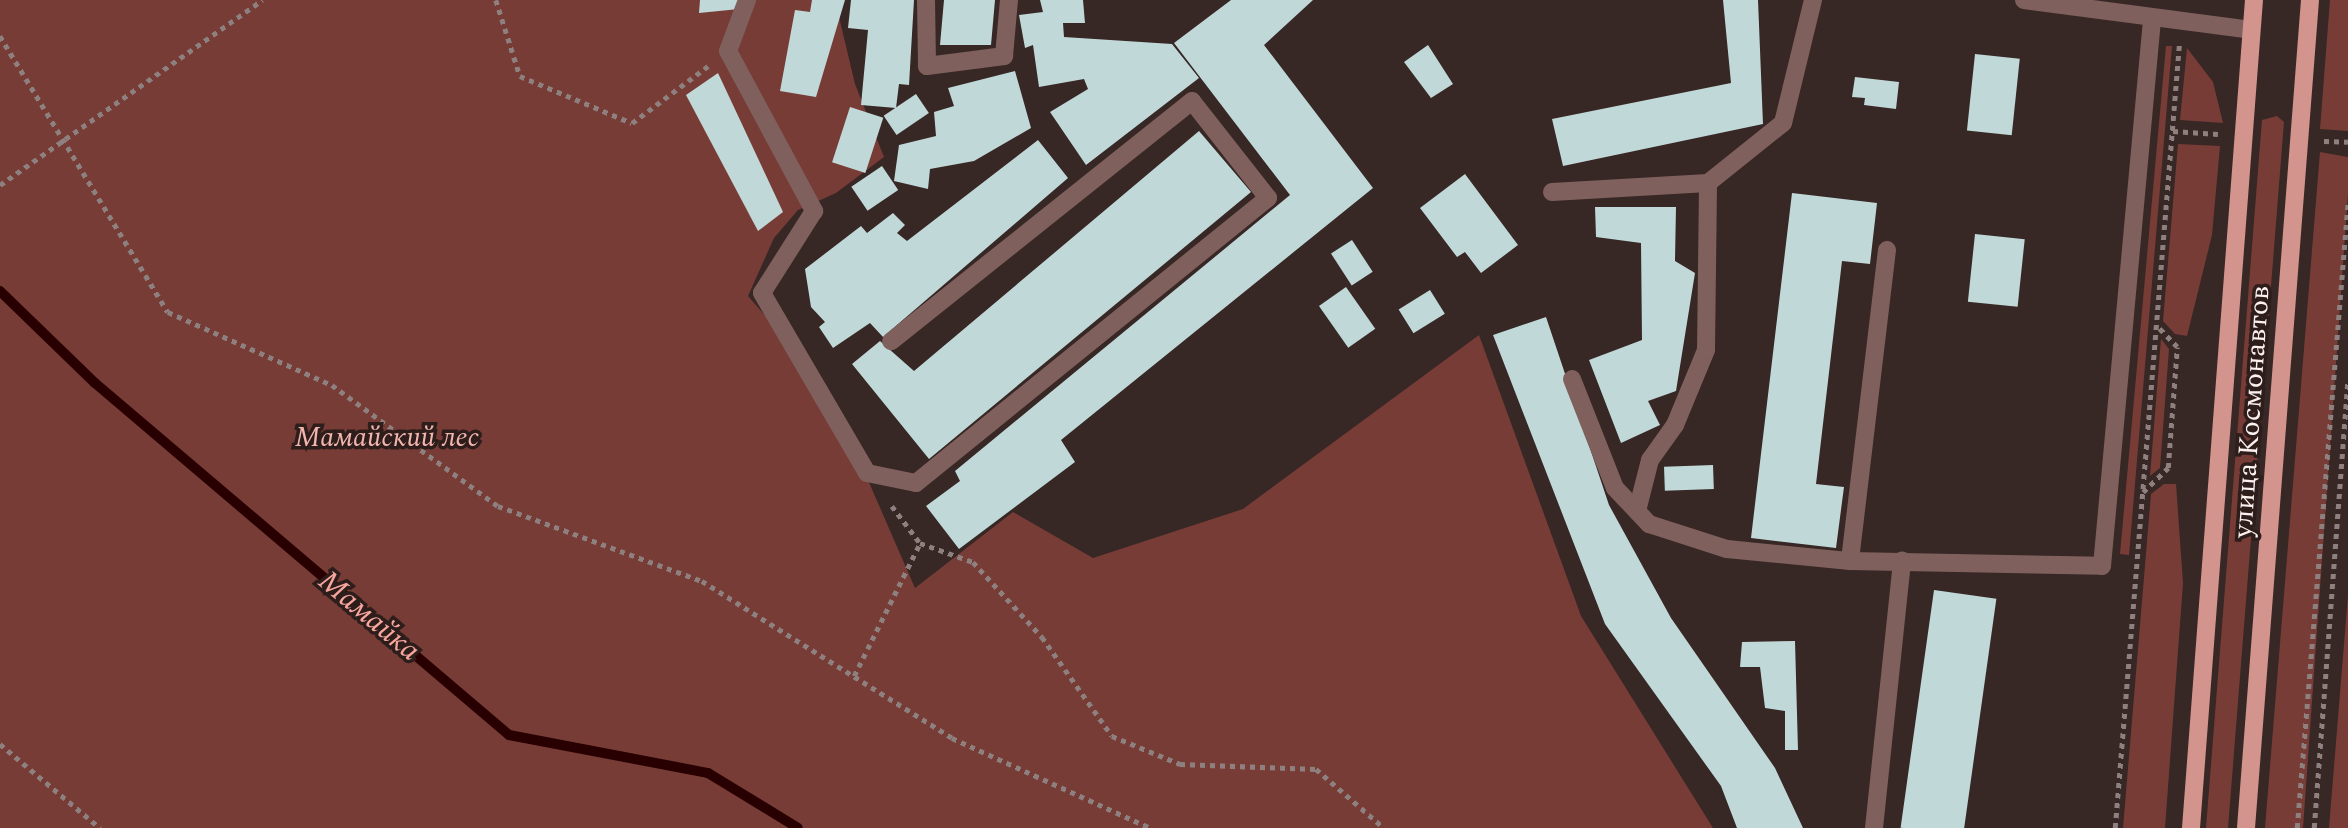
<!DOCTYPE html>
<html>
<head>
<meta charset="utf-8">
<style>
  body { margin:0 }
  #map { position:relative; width:2348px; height:828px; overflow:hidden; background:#372725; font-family:Spectral,serif }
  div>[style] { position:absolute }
  .green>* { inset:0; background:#783c37 }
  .stream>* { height:10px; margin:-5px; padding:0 5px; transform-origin:5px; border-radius:5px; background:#280001 }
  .building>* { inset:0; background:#c1d8d8; transform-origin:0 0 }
  .path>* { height:4.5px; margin-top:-2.25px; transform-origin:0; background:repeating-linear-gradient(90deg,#8e807f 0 5px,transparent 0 10px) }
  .service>* { height:18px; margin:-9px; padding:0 9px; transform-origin:9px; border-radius:9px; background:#7f605d }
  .minor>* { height:18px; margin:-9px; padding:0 9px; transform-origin:9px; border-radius:9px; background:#7f605d }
  .primary>* { height:18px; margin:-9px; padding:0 9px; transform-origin:9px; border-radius:9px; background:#d3948d }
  span { translate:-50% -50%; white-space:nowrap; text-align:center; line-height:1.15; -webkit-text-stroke:7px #2d1d1b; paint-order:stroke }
  .street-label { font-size:28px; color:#fcf1f0 }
  .park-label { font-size:28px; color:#f3b5ae; font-style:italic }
  .water-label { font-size:30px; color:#f7a69e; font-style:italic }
</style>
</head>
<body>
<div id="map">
  <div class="green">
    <i style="clip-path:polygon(0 0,835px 0,855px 84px,884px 157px,836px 193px,798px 210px,774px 238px,748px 296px,827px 386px,915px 588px,1013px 512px,1093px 558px,1243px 509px,1479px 335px,1581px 616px,1713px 828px,0 828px)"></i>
    <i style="clip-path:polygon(2330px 0,2348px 0,2348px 131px,2320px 129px)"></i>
    <i style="clip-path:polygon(2166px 46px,2172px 46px,2129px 555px,2120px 554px)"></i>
    <i style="clip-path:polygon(2187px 48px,2213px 82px,2223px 123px,2180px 120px)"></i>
    <i style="clip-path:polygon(2277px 116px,2284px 122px,2228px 828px,2206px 828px,2262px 120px)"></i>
    <i style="clip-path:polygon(2178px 144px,2220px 146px,2212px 235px,2187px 336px,2175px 334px,2163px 321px)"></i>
    <i style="clip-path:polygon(2320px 152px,2348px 157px,2348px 194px,2303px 828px,2265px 828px)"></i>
    <i style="clip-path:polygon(2161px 339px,2169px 349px,2160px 468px,2150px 476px)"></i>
    <i style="clip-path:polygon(2164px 484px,2176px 484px,2183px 583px,2165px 828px,2123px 828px,2151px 494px)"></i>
    <i style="clip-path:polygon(2348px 595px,2348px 828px,2329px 828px)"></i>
  </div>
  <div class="stream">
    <i style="left:0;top:291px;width:132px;rotate:44.1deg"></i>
    <i style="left:95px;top:383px;width:543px;rotate:40.37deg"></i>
    <i style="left:509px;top:735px;width:203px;rotate:10.8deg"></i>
    <i style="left:708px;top:773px;width:105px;rotate:31.4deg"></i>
  </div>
  <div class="building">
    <i style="clip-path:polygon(700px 0,739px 0,739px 9px,699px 13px)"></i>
    <i style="clip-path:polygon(812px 0,845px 0,816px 97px,780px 91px,795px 10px,810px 12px)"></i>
    <i style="clip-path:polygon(851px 0,914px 0,909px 85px,899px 84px,896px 108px,861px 105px,868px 30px,848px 28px)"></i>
    <i style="clip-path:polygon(944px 0,995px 0,991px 45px,940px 45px)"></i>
    <i style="clip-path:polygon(1040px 0,1083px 0,1085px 23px,1063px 23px,1064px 37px,1172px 44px,1199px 78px,1086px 165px,1050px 112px,1088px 89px,1084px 79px,1039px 87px,1033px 45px,1025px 48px,1019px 15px,1043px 12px)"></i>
    <i style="clip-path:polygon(1231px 0,1313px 0,1264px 45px,1373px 188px,1061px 440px,1075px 462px,959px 549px,926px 506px,960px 481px,955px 471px,1290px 195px,1174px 43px)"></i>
    <i style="clip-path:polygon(1723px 0,1758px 0,1763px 124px,1563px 166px,1552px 119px,1731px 83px)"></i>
    <i style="clip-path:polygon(1428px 45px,1453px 84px,1431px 98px,1404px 62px)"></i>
    <i style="left:1975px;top:54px;width:45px;height:77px;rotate:6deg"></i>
    <i style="clip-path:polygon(1015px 71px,1031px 128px,974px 161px,930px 169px,928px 189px,894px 181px,899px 145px,936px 136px,934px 112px,954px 106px,948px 88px)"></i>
    <i style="clip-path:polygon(718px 73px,783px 212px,758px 231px,686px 95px)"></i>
    <i style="clip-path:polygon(1855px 77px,1899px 82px,1896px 109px,1864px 105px,1865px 98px,1852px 97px)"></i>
    <i style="left:916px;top:94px;width:23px;height:39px;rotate:56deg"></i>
    <i style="left:850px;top:107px;width:35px;height:58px;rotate:18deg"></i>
    <i style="clip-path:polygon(1199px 131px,1251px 192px,929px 459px,852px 364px,880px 341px,914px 371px)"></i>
    <i style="clip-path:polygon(1038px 140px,1068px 178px,883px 337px,870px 323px,833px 348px,819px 327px,825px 322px,811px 307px,805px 269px,861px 226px,867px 233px,893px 213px,905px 225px,897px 233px,907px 241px)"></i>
    <i style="left:882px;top:166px;width:29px;height:37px;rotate:56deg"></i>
    <i style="clip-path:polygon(1465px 174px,1518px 245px,1481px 273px,1465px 252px,1457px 257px,1420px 208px)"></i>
    <i style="clip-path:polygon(1792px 193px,1877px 203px,1870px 264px,1842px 261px,1816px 484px,1844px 487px,1836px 548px,1751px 538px)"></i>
    <i style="clip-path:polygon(1595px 207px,1676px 207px,1675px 261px,1695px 273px,1676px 391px,1648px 401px,1660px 425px,1621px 443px,1589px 360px,1642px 340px,1641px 243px,1596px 237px)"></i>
    <i style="left:1975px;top:234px;width:50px;height:68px;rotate:6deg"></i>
    <i style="left:1352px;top:240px;width:38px;height:25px;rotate:57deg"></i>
    <i style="left:1346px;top:287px;width:51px;height:33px;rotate:55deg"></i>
    <i style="left:1430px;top:290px;width:28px;height:37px;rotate:58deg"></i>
    <i style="clip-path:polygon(1546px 317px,1609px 505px,1671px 618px,1775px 768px,1803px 828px,1737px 828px,1721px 786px,1605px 624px,1493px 335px)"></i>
    <i style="left:1713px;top:465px;width:24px;height:49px;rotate:88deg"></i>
    <i style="left:1934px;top:590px;width:63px;height:240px;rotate:8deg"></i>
    <i style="clip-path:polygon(1795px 641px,1798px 750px,1785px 750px,1785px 711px,1765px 708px,1760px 667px,1740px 667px,1742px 642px)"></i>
  </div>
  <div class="path">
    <i style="left:496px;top:0;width:80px;rotate:72.5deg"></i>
    <i style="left:520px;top:76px;width:121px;rotate:22.8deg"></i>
    <i style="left:632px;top:123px;width:95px;rotate:-36.9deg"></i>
    <i style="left:0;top:36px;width:323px;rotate:58.7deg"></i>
    <i style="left:168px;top:312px;width:180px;rotate:24deg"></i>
    <i style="left:332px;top:385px;width:205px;rotate:36.1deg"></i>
    <i style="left:498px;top:506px;width:217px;rotate:20.2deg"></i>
    <i style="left:702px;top:581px;width:295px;rotate:32.1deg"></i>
    <i style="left:952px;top:738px;width:217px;rotate:24.4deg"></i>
    <i style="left:2173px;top:131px;width:45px;rotate:3.8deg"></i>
    <i style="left:2324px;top:141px;width:24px;rotate:2deg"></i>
    <i style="left:0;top:185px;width:321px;rotate:-35.2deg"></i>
    <i style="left:2143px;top:492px;width:35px;rotate:-44deg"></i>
    <i style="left:2168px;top:468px;width:121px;rotate:-85.7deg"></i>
    <i style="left:2177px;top:347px;width:30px;rotate:-134deg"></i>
    <i style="left:892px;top:506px;width:46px;rotate:52.9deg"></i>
    <i style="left:920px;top:543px;width:56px;rotate:19.7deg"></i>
    <i style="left:973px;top:562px;width:102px;rotate:47.4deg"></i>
    <i style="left:1042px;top:637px;width:121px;rotate:54.7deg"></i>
    <i style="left:1112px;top:736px;width:74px;rotate:22.4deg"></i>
    <i style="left:1180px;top:764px;width:136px;rotate:2.1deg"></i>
    <i style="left:1316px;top:769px;width:90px;rotate:40.9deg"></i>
    <i style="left:854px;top:676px;width:148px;rotate:-63.6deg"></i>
    <i style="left:0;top:744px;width:131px;rotate:40deg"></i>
    <i style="left:2115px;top:828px;width:785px;rotate:-85.32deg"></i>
    <i style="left:2297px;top:828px;width:629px;rotate:-85.35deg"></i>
    <i style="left:2314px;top:828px;width:449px;rotate:-85.7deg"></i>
  </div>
  <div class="service">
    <i style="left:747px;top:0;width:54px;rotate:110.4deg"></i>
    <i style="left:728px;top:51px;width:182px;rotate:61.7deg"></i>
    <i style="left:814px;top:211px;width:97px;rotate:122.4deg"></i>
    <i style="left:762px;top:293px;width:208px;rotate:59.7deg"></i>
    <i style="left:867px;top:473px;width:50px;rotate:11.5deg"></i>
    <i style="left:916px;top:483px;width:453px;rotate:-39deg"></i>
    <i style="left:1268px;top:198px;width:123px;rotate:-128.1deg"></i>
    <i style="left:1192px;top:101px;width:385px;rotate:141.4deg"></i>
    <i style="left:926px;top:0;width:66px;rotate:89.1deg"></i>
    <i style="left:927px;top:66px;width:78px;rotate:-7.4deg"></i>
    <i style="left:1004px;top:56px;width:56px;rotate:-84.9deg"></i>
    <i style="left:1552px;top:192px;width:156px;rotate:-3.3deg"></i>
    <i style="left:1708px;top:183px;width:96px;rotate:-38.7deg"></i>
    <i style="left:1783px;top:123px;width:127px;rotate:-76.3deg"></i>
    <i style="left:1887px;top:250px;width:313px;rotate:96.8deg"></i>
    <i style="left:1850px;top:561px;width:252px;rotate:1.1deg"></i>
    <i style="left:2102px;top:566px;width:548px;rotate:-84.77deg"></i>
    <i style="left:1572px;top:379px;width:117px;rotate:68.5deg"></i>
    <i style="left:1615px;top:488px;width:50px;rotate:46.6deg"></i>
    <i style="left:1649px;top:524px;width:82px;rotate:17.8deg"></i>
    <i style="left:1727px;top:549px;width:124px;rotate:5.6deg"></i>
    <i style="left:1637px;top:511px;width:53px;rotate:-75.7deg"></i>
    <i style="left:1650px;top:460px;width:43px;rotate:-54.5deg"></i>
    <i style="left:1675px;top:425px;width:81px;rotate:-67.5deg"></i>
    <i style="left:1706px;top:350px;width:167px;rotate:-89.3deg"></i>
    <i style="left:1874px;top:828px;width:269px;rotate:-84deg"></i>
  </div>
  <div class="minor">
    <i style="left:2024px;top:0;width:229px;rotate:7.5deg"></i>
  </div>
  <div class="primary">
    <i style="left:2191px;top:828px;width:830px;rotate:-85.65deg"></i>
    <i style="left:2246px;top:828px;width:830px;rotate:-85.58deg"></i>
  </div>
  <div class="street-label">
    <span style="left:2252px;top:412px;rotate:-86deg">улица Космонавтов</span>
  </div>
  <div class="park-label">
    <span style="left:387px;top:438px">Мамайский лес</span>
  </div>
  <div class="water-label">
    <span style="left:369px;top:616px;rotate:40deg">Мамайка</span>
  </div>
</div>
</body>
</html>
